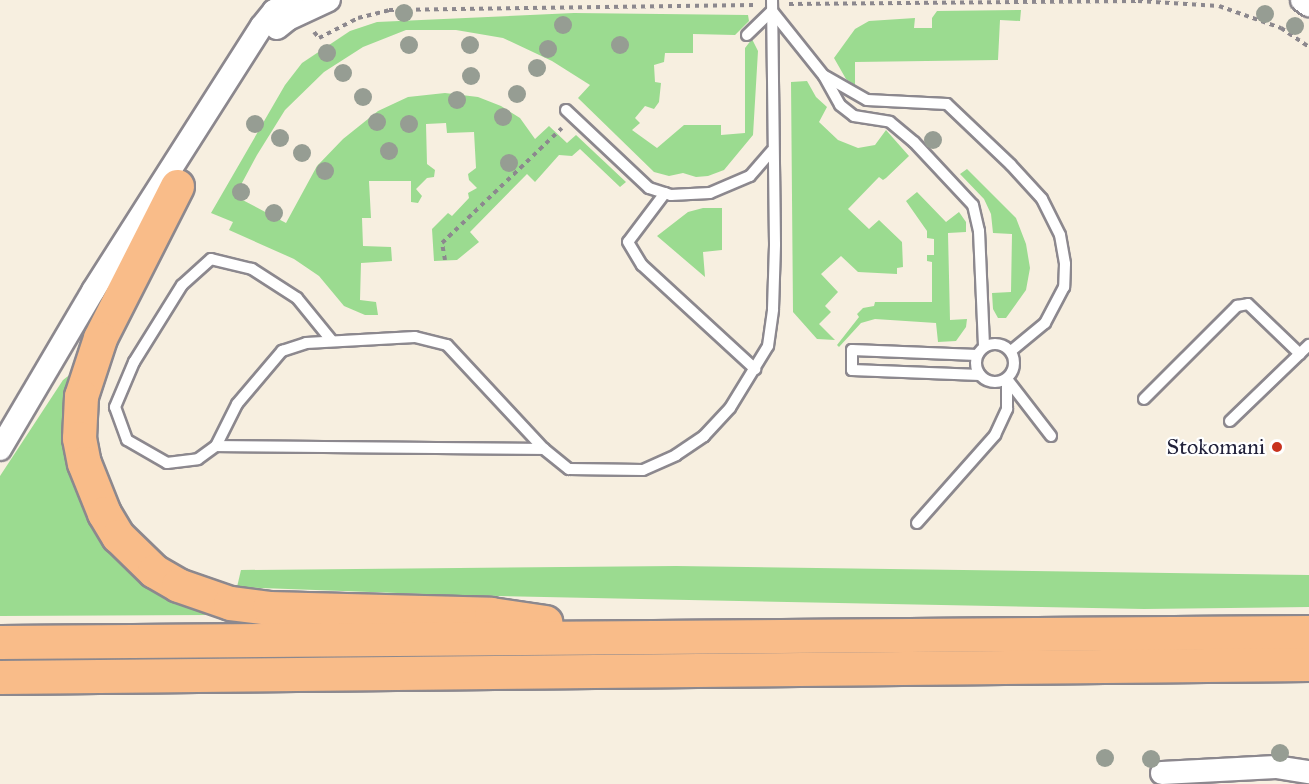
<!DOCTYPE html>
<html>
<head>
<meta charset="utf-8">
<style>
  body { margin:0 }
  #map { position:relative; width:1309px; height:784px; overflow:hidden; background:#f7efe0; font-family:"IM FELL Great Primer",serif }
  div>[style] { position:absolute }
  .green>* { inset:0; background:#9bdb90 }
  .path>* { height:4px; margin-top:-2px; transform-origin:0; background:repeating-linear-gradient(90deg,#8c888e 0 4.5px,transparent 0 9px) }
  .roads { filter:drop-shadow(2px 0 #8c888e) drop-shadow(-2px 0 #8c888e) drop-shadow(0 2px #8c888e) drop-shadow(0 -2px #8c888e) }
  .lane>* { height:10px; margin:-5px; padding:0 5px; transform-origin:5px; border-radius:5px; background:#fff }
  .lane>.ring { margin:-5px; padding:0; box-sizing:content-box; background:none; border:10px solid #fff; border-radius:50% }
  .street>* { height:22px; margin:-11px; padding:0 11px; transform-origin:11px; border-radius:11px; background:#fff }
  .highway>* { height:33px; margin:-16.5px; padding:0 16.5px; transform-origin:16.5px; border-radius:16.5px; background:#f9bc89 }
  .trees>* { width:18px; height:18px; margin:-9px; border-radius:50%; background:#969d93 }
  .dots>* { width:16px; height:16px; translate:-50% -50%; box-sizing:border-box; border:3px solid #fff; border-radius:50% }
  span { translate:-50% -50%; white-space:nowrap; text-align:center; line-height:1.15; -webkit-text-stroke:4.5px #fff; paint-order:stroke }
  .poi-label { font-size:22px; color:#22223b }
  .right { translate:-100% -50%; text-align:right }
</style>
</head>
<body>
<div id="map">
  <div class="green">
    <i style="clip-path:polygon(1021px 10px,1020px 21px,1000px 20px,998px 60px,855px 62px,855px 85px,846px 79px,834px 58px,855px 29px,869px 21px,915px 18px,914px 28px,932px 28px,932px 18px,937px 11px)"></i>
    <i style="clip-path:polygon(574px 13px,748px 15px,749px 21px,735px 35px,693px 34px,693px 53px,665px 53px,664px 62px,654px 65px,655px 82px,661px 83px,659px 102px,654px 109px,645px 106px,635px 118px,640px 123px,632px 130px,657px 148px,684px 125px,721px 125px,721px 135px,745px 133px,745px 48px,752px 39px,758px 51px,753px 135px,724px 170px,708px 176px,696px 177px,683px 173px,669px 176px,654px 172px,578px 98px,590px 85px,552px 61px,503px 38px,456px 30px,406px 30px,363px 47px,324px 72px,285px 110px,257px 155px,235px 196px,286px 223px,317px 166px,343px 139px,378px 111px,408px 97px,445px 93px,478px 97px,501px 106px,520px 118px,535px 139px,549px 126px,567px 143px,576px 135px,626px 182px,620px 187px,580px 149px,572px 156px,559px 155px,535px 182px,527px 174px,470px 232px,479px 242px,457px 260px,434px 261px,432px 229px,448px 213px,452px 216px,469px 198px,468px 193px,477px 188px,469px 180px,468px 174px,476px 168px,474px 132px,447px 133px,446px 123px,426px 124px,427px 164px,435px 170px,434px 177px,427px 178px,416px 189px,422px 196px,418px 203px,411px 202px,411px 181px,369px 181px,371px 218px,362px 218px,363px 246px,391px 247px,392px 261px,361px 263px,360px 300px,376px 302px,378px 315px,365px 315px,344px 306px,319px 276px,294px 259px,229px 230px,233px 222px,211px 213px,285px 85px,302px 63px,350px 31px,377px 22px)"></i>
    <i style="clip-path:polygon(807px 81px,816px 97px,827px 107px,819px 122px,838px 140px,858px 148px,875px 145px,886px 130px,909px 156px,886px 178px,883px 180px,879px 177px,848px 209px,869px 229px,879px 220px,902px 242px,903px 267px,897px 268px,897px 274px,858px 272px,841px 256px,821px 274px,838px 292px,825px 306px,831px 312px,819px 324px,835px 340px,817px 339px,793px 312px,791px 82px)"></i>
    <i style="clip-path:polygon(967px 169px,1016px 218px,1026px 244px,1030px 268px,1026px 290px,1006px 318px,998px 318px,993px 309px,992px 293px,1011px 292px,1012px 234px,993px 233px,991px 214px,984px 199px,960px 174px)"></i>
    <i style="clip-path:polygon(917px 192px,946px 222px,959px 212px,966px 222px,966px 232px,948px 233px,950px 320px,967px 319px,966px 327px,956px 341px,938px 342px,936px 323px,875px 319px,861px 323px,839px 347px,837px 345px,859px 317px,857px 314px,863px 308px,874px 306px,875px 302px,932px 302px,932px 262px,927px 261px,927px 255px,934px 255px,934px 239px,927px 238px,927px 231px,906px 201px)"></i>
    <i style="clip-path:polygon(703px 208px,722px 208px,722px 250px,703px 252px,705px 277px,657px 236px,688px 212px)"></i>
    <i style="clip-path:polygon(72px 373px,74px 473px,211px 609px,211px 615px,0 616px,0 476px,63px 380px)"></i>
    <i style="clip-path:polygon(676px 566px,1309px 575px,1309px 607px,1144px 609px,689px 600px,452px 595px,237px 587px,241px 570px)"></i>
  </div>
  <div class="path">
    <i style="left:789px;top:4px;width:349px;rotate:-0.5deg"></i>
    <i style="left:1138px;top:1px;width:81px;rotate:3.5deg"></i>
    <i style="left:1219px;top:6px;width:66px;rotate:19.5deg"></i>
    <i style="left:1281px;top:28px;width:34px;rotate:34deg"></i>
    <i style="left:314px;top:32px;width:8px;rotate:50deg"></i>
    <i style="left:319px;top:38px;width:44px;rotate:-27.1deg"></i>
    <i style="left:358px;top:18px;width:32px;rotate:-14deg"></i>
    <i style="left:389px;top:10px;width:365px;rotate:-0.8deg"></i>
    <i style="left:445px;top:260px;width:17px;rotate:-100deg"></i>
    <i style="left:442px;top:243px;width:166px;rotate:-43.8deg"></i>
  </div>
  <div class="roads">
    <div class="lane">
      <i style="left:747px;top:35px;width:35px;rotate:-44deg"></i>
      <i style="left:772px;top:11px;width:83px;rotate:51.3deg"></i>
      <i style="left:824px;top:76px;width:33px;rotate:61deg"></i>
      <i style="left:840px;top:105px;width:18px;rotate:38deg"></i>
      <i style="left:854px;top:116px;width:36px;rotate:9deg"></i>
      <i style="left:890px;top:122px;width:31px;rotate:40deg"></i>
      <i style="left:914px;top:142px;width:86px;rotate:46.9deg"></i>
      <i style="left:973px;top:205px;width:27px;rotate:77deg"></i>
      <i style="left:979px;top:231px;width:116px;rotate:87.5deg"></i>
      <i style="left:825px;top:76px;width:48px;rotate:29.7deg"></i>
      <i style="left:867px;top:100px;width:80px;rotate:2.9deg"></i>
      <i style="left:947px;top:104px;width:88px;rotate:43.6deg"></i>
      <i style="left:1011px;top:165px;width:46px;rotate:47.6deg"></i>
      <i style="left:1042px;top:199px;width:40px;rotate:63.4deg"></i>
      <i style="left:1060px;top:235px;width:29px;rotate:80deg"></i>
      <i style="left:1065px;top:264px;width:23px;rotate:92deg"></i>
      <i style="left:1064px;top:287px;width:41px;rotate:117.8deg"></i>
      <i style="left:1045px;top:323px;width:44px;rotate:140.5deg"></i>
      <i style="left:566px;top:110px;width:114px;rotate:43.2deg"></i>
      <i style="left:649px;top:188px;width:23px;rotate:18deg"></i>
      <i style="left:671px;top:195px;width:39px;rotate:-3deg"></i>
      <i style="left:710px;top:193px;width:43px;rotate:-23deg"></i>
      <i style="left:750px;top:176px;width:33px;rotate:-49deg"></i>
      <i style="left:665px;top:193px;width:61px;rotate:127.1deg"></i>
      <i style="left:628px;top:242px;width:27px;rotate:59deg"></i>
      <i style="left:642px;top:265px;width:154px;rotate:42.6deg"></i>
      <i style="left:332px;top:341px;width:55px;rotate:-129.1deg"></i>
      <i style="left:297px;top:298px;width:54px;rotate:-147.2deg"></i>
      <i style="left:252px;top:269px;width:42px;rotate:-166.3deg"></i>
      <i style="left:211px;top:259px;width:39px;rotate:138deg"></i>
      <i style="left:182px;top:285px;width:91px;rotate:121.9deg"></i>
      <i style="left:134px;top:362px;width:49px;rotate:112.9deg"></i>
      <i style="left:115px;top:407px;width:35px;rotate:70deg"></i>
      <i style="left:127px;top:440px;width:46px;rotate:29.9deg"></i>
      <i style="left:167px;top:463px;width:31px;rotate:-7deg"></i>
      <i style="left:198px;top:459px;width:22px;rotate:-36deg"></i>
      <i style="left:216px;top:446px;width:47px;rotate:-63.4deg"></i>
      <i style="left:237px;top:404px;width:70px;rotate:-49.7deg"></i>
      <i style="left:282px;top:351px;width:25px;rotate:-18deg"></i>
      <i style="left:306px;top:343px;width:109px;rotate:-3.2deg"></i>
      <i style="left:415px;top:337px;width:33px;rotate:14deg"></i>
      <i style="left:447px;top:345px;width:142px;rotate:47deg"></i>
      <i style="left:544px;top:449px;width:32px;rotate:39deg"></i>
      <i style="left:569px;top:469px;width:74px;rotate:0.8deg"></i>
      <i style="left:643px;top:470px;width:36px;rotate:-24deg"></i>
      <i style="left:676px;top:455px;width:34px;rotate:-34deg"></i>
      <i style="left:704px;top:436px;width:38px;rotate:-47deg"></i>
      <i style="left:730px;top:408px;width:73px;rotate:-58.5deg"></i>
      <i style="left:768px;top:346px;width:37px;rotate:-82deg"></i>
      <i style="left:773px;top:309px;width:65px;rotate:-88.2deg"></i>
      <i style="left:775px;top:244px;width:244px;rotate:-90.7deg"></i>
      <i class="ring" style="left:976px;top:344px;width:28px;height:28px"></i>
      <i style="left:977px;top:355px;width:125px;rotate:-177.7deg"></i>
      <i style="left:852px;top:350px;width:20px;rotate:90deg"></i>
      <i style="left:852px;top:370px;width:128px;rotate:2.2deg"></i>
      <i style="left:1007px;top:379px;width:72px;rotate:52.3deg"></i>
      <i style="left:1144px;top:399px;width:132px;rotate:-45deg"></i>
      <i style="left:1237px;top:306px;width:11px;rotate:-10deg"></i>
      <i style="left:1248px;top:304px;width:72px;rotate:43.9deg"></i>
      <i style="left:1230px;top:421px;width:110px;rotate:-43.9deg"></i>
      <i style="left:216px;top:446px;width:328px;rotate:0.5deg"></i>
      <i style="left:917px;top:523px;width:118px;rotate:-48.4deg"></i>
      <i style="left:995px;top:435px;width:29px;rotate:-65deg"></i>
      <i style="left:1007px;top:409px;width:30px;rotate:-90deg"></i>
    </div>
    <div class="street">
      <i style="left:1302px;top:0;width:9px;rotate:36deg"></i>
      <i style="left:277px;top:28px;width:14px;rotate:-39deg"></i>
      <i style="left:288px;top:19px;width:45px;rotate:-24.9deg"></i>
      <i style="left:0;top:449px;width:183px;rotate:-59.5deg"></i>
      <i style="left:93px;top:291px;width:314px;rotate:-57.5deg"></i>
      <i style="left:262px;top:26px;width:19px;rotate:-51deg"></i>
      <i style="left:274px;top:11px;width:21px;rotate:-31deg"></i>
      <i style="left:1162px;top:773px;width:114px;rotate:-3deg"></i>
      <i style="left:1276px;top:767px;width:33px;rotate:9deg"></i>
    </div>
    <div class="highway">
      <i style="left:177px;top:186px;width:170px;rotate:116.9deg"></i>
      <i style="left:100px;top:338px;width:61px;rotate:108.1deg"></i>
      <i style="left:81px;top:396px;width:42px;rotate:92.7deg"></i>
      <i style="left:79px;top:438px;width:25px;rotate:79deg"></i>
      <i style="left:84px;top:463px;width:54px;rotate:68.2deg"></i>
      <i style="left:104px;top:513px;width:27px;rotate:59deg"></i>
      <i style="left:118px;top:536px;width:50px;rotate:44.2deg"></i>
      <i style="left:154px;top:571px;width:28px;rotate:30deg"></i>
      <i style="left:178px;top:585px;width:55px;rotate:19.1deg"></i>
      <i style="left:230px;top:603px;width:39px;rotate:7deg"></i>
      <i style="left:269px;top:608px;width:222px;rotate:1.5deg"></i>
      <i style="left:491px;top:614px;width:55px;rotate:8.4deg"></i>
      <i style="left:0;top:642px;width:1309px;rotate:-0.44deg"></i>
      <i style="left:0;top:677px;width:1309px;rotate:-0.57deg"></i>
    </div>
  </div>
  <div class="trees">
    <i style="left:404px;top:13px"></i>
    <i style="left:1265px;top:14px"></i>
    <i style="left:563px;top:25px"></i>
    <i style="left:1295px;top:26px"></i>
    <i style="left:409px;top:45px"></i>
    <i style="left:470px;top:45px"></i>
    <i style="left:620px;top:45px"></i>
    <i style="left:548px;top:49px"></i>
    <i style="left:327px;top:53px"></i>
    <i style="left:537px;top:68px"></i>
    <i style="left:343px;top:73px"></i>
    <i style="left:471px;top:76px"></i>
    <i style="left:517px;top:94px"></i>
    <i style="left:363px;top:97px"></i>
    <i style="left:457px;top:100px"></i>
    <i style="left:503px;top:117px"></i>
    <i style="left:377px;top:122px"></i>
    <i style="left:255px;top:124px"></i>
    <i style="left:409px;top:124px"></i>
    <i style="left:280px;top:138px"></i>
    <i style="left:933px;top:140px"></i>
    <i style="left:389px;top:151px"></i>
    <i style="left:302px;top:153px"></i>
    <i style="left:509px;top:163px"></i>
    <i style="left:325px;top:171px"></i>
    <i style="left:241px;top:192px"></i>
    <i style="left:274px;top:213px"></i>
    <i style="left:1280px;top:753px"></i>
    <i style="left:1105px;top:758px"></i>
    <i style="left:1151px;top:759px"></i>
  </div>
  <div class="dots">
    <i style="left:1277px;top:447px;background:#c8321e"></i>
  </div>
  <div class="poi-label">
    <span class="right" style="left:1265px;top:447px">Stokomani</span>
  </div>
</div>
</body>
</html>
